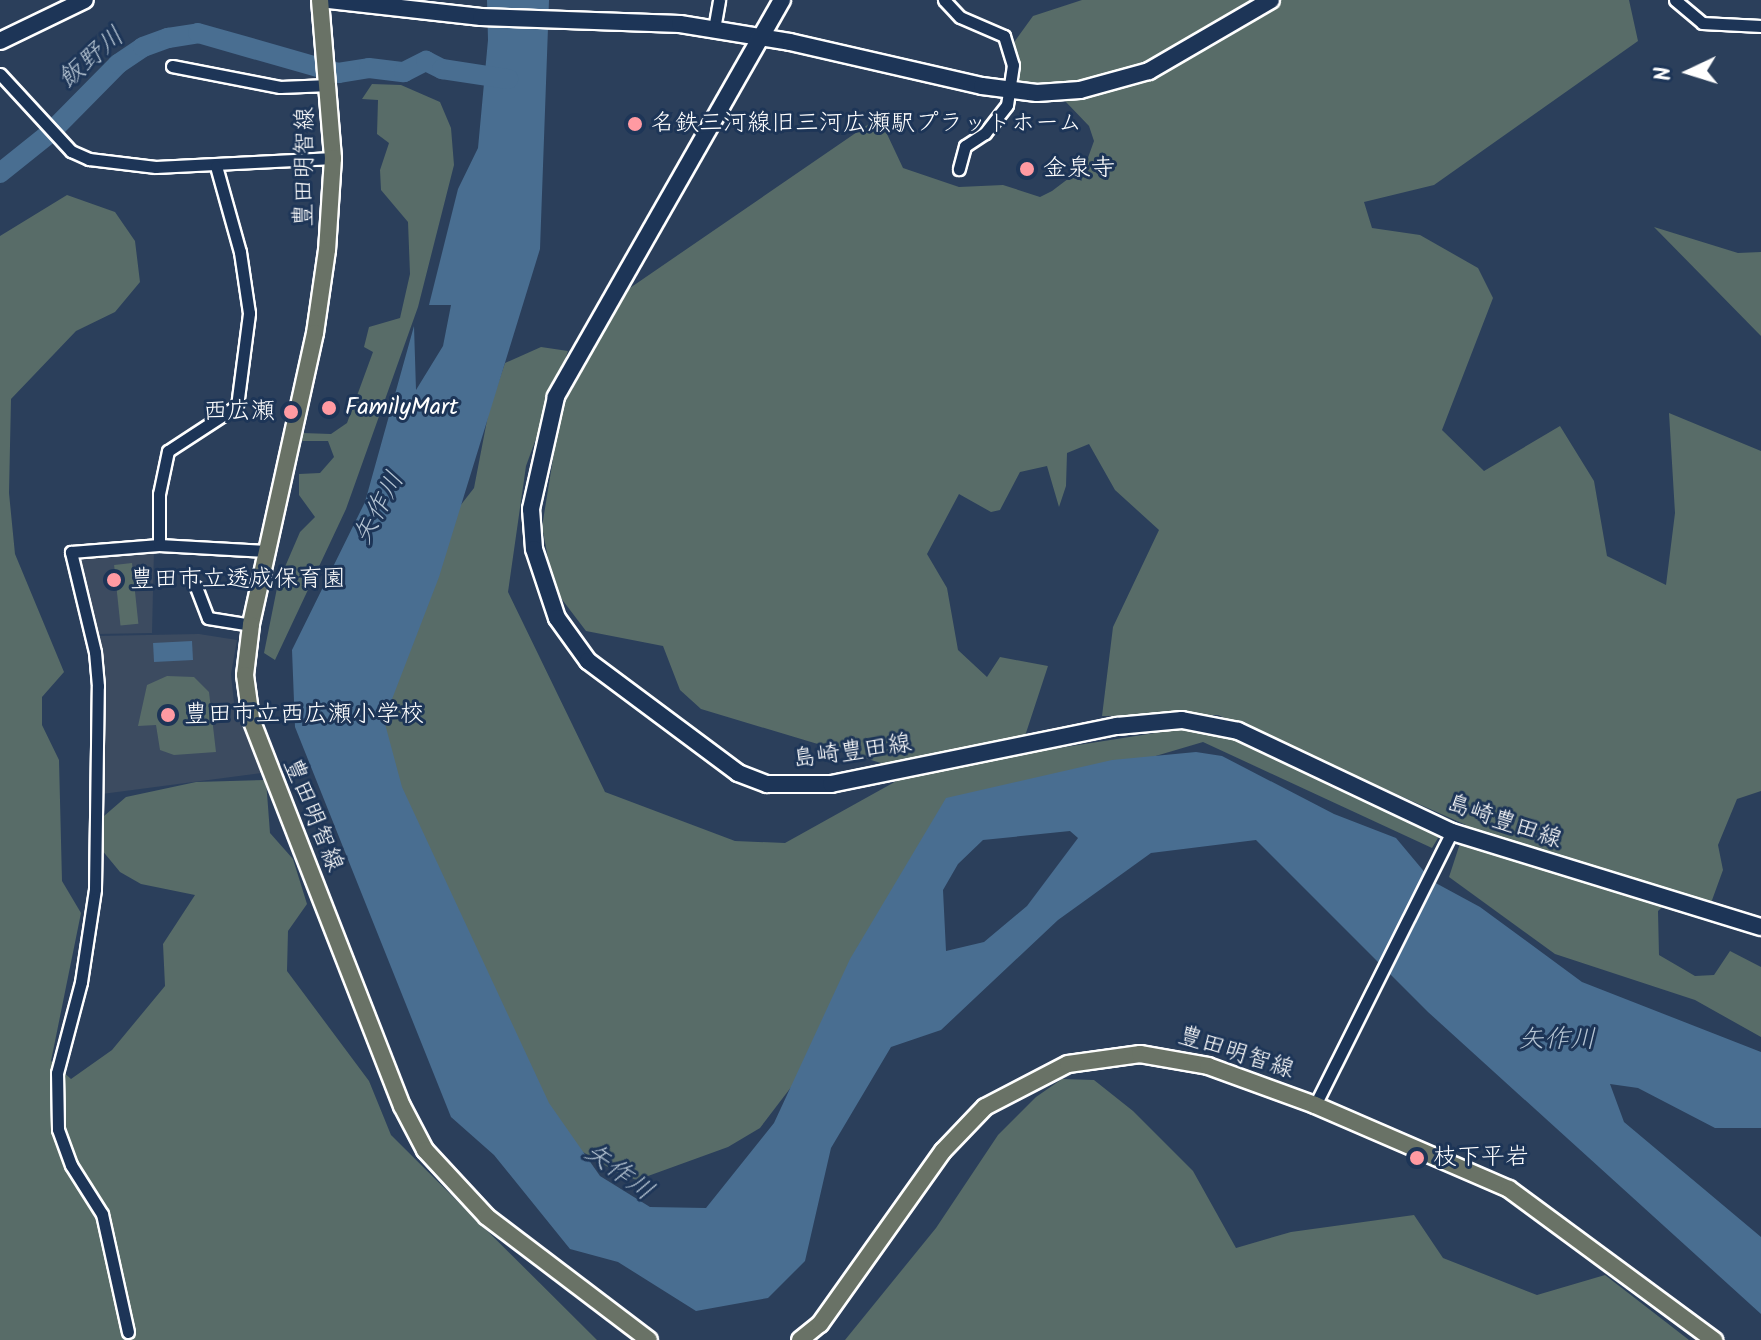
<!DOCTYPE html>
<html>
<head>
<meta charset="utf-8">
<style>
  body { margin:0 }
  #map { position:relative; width:1761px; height:1340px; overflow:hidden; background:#2b3f5b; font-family:Kalam,"Klee One",sans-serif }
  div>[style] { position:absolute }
  .built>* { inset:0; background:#3c4b60 }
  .green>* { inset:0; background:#586c68; transform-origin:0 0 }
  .water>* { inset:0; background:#496e91; transform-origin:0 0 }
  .river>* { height:20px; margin:-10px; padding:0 10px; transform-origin:10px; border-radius:10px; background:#496e91 }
  .roads { filter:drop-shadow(2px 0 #fff) drop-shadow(-2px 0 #fff) drop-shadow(0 2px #fff) drop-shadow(0 -2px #fff) }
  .street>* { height:11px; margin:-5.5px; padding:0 5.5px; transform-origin:5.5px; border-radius:5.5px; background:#1d3557 }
  .secondary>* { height:16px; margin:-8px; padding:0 8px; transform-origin:8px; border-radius:8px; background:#1d3557 }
  .primary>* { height:16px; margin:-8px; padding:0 8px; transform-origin:8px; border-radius:8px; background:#697266 }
  .dots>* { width:22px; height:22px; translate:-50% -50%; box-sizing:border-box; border:4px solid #1d3557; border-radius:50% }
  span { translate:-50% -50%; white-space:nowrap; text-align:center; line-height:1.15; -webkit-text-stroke:6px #1d3557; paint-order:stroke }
  .poi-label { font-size:24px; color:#fff }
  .left { translate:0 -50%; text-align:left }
  .right { translate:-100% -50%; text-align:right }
  .street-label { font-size:24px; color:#fff }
  .water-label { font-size:26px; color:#b6c5d3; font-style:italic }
  .north { position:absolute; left:1649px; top:32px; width:80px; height:80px; -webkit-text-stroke:6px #1d3557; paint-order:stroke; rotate:266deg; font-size:22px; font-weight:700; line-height:32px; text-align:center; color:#fff }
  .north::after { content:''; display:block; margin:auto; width:28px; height:36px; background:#fff; clip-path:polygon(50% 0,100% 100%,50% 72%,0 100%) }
</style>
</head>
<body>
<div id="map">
  <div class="built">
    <i style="clip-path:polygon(154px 550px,152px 633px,96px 634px,75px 556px)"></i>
    <i style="clip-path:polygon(199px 634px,237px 640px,231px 674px,234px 703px,262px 773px,102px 794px,96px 636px)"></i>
  </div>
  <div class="green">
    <i style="clip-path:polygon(1082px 0,1629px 0,1638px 41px,1434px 185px,1364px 202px,1372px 228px,1420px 235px,1478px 268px,1493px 298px,1442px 430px,1484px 471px,1560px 426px,1594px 481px,1607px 556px,1666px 585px,1675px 513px,1669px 413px,1761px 451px,1761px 791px,1737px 799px,1718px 845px,1723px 870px,1711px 903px,1672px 898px,1658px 911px,1659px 955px,1695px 976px,1714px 975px,1730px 951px,1761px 967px,1761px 1037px,1695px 1000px,1555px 954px,1449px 877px,1466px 825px,1218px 715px,1102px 716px,1113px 627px,1159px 530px,1115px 490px,1089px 444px,1067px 453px,1066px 486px,1059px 507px,1047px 466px,1020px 472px,1000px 510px,991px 512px,959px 494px,927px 554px,947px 588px,958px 650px,987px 677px,1000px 657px,1048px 666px,1025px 736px,891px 766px,701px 709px,680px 690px,663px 646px,586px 631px,554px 589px,542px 527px,561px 409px,627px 290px,879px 117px,903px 168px,959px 187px,1003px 185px,1040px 197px,1052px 191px,1085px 166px,1094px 141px,1089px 126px,1065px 101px,1046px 89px,1015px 84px,1015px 41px,1033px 16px)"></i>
    <i style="clip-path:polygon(372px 84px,401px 85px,440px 102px,451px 128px,454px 165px,418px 307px,346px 509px,275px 660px,264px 653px,278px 583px,300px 532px,315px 517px,299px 495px,299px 474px,320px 473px,334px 457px,328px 441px,300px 441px,302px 433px,331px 434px,347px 423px,373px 352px,364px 347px,369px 327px,400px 318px,410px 274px,408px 222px,381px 190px,380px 170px,389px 143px,377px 134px,378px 100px,362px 99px)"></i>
    <i style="clip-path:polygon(67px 195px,115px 212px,135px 241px,140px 282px,115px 312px,76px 331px,11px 399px,9px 493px,15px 554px,64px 672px,42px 697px,42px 725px,59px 760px,62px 881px,81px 913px,51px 1061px,71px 1079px,112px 1050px,165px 986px,163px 944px,195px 895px,141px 884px,120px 872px,101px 849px,104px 816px,126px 797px,196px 782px,266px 780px,270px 833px,293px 859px,307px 904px,288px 931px,287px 971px,369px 1081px,391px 1135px,597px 1340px,0 1340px,0 236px)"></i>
    <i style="clip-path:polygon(1654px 227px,1738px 253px,1761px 252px,1761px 336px)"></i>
    <i style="clip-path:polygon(541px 347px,568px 351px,526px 466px,508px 592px,605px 792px,735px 841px,785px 843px,900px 779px,944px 766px,1206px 725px,1441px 833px,1432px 848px,1203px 742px,1098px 773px,961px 798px,811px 1061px,760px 1128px,728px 1147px,637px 1180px,621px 1175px,568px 1143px,412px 829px,371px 703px,442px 529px,474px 488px,489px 410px,505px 363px)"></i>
    <i style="left:132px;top:563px;width:61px;height:18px;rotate:84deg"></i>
    <i style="clip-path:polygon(167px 676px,194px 677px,209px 692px,216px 752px,174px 755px,160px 750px,156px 725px,138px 726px,147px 685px)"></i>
    <i style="clip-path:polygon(1062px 1079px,1094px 1080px,1133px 1111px,1193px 1171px,1236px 1248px,1291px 1232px,1414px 1215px,1443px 1258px,1537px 1295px,1605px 1275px,1689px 1340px,845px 1340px,936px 1228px,998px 1135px,1036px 1097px)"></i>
  </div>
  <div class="water">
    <i style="clip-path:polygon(evenodd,487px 0,549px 0,540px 249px,439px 577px,384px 720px,402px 787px,549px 1103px,600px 1176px,650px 1207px,706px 1208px,774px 1123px,850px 959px,946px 798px,1112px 760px,1196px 752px,1222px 756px,1334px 814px,1396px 838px,1432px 881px,1480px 907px,1582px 982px,1761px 1052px,1761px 1128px,1715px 1128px,1638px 1088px,1610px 1084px,1624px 1122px,1761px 1237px,1761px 1314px,1428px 1012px,1256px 840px,1151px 853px,1058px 920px,941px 1030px,891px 1047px,831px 1148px,805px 1261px,768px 1298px,696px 1311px,618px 1262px,570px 1249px,494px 1155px,451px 1117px,295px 727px,292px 650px,365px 502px,414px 326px,416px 390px,443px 346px,451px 305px,429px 305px,458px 189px,478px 148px,488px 40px,487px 0,1070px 831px,1078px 838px,1027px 906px,984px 942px,946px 951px,943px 890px,958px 864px,983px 840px,1070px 831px)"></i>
    <i style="left:192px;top:641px;width:19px;height:39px;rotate:87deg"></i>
  </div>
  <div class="river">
    <i style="left:0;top:173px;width:64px;rotate:-38.7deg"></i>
    <i style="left:50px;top:133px;width:97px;rotate:-45.4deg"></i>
    <i style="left:118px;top:64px;width:30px;rotate:-34deg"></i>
    <i style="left:143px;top:47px;width:27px;rotate:-20deg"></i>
    <i style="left:168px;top:38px;width:30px;rotate:-9deg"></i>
    <i style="left:198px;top:33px;width:146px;rotate:15.9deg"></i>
    <i style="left:338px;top:73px;width:31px;rotate:-9deg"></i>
    <i style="left:369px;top:68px;width:35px;rotate:7deg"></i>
    <i style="left:404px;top:72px;width:25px;rotate:-27deg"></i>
    <i style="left:426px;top:61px;width:18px;rotate:27deg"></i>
    <i style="left:442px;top:69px;width:67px;rotate:8.6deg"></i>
  </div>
  <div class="roads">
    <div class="street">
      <i style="left:944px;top:0;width:23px;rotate:47deg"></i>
      <i style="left:960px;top:17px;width:48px;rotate:23.4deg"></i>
      <i style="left:1004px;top:36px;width:30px;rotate:73deg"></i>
      <i style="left:1013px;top:65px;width:40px;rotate:98.5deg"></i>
      <i style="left:1007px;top:105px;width:36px;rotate:128deg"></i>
      <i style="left:985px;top:133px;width:24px;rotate:147deg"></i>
      <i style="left:965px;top:146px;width:24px;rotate:105deg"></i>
      <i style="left:1675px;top:0;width:35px;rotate:40deg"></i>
      <i style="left:1702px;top:23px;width:59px;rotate:2.9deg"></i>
      <i style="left:714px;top:29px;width:29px;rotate:-80deg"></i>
      <i style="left:172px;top:66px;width:110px;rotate:11deg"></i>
      <i style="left:280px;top:87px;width:49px;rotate:-2.3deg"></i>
      <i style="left:0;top:74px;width:105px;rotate:47.3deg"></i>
      <i style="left:71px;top:151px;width:20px;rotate:24deg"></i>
      <i style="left:89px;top:159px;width:67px;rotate:6.8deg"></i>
      <i style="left:156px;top:167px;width:177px;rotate:-2.9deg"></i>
      <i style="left:159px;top:545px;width:51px;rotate:-90deg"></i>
      <i style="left:159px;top:494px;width:44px;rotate:-78.2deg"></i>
      <i style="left:168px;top:451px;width:82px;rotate:-33.1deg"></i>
      <i style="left:237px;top:406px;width:94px;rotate:-82.6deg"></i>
      <i style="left:249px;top:313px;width:62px;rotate:-98.4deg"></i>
      <i style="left:240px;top:252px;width:89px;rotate:-105.6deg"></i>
      <i style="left:196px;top:587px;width:33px;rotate:69deg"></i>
      <i style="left:208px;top:618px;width:44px;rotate:9.2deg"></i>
      <i style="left:1315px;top:1105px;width:305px;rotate:-63.4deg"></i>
      <i style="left:128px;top:1332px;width:121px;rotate:-102.4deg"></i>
      <i style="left:102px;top:1214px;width:58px;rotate:-122.3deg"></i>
      <i style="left:71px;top:1165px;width:38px;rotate:-110deg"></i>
      <i style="left:58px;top:1129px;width:56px;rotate:-91deg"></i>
      <i style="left:57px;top:1073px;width:94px;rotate:-75.2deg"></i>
      <i style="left:81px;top:982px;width:94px;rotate:-81.4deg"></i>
      <i style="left:95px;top:889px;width:203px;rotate:-89.2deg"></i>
      <i style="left:98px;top:686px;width:34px;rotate:-95deg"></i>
      <i style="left:95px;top:652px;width:103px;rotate:-103.5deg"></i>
      <i style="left:71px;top:552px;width:88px;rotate:-4.5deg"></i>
      <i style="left:159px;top:545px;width:107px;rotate:3.2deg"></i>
    </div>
    <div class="secondary">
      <i style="left:329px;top:0;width:153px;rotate:6.4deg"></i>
      <i style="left:481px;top:17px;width:199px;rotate:2deg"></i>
      <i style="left:680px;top:24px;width:111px;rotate:9.3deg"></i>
      <i style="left:790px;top:42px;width:197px;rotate:12.9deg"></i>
      <i style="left:982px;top:86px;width:55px;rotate:7.3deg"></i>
      <i style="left:1037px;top:93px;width:43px;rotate:-4deg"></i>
      <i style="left:1080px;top:90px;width:72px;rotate:-15.4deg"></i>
      <i style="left:1149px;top:71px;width:141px;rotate:-30.2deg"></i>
      <i style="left:782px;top:0;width:457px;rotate:119.7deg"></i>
      <i style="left:556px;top:397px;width:115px;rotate:102.6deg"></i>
      <i style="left:531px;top:509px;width:40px;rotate:85.7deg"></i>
      <i style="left:534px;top:549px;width:73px;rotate:71.6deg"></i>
      <i style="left:557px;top:618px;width:53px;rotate:54.2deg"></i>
      <i style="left:588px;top:661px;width:187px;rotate:36.7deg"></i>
      <i style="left:738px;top:773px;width:31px;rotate:21deg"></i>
      <i style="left:767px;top:784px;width:64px"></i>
      <i style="left:831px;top:784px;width:292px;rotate:-11.5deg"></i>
      <i style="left:1117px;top:726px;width:65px;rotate:-5.3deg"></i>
      <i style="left:1182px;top:720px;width:57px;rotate:11.1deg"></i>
      <i style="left:1238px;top:731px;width:237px;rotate:25.3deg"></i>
      <i style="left:1452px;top:832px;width:323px;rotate:17.1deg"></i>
      <i style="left:0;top:41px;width:94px;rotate:-25.8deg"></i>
    </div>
    <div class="primary">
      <i style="left:320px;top:0;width:159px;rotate:85.3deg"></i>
      <i style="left:333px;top:158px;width:92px;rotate:93.7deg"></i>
      <i style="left:327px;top:250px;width:84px;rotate:98.2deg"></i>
      <i style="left:315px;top:333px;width:299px;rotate:102.4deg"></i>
      <i style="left:251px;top:625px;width:50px;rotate:96.8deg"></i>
      <i style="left:245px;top:675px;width:44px;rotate:82.2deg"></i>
      <i style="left:251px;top:719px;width:415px;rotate:68.7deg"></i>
      <i style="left:402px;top:1106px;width:50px;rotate:62.4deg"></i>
      <i style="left:425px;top:1150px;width:91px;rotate:47.2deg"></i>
      <i style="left:487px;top:1217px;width:203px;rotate:37.2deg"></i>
      <i style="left:800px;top:1340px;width:26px;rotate:-39deg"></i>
      <i style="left:820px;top:1324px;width:212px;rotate:-54.6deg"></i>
      <i style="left:943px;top:1151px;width:61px;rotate:-46.3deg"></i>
      <i style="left:985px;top:1107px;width:93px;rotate:-27.4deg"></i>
      <i style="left:1068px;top:1064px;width:73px;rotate:-7.9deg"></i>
      <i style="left:1140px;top:1054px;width:69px;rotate:10deg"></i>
      <i style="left:1208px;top:1066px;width:114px;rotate:20deg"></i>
      <i style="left:1315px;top:1105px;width:211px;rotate:23.4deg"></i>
      <i style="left:1509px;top:1189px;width:255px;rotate:36.4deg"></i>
    </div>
  </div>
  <div class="dots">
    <i style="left:635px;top:124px;background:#ff9aa2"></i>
    <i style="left:1027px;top:169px;background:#ff9aa2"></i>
    <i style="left:329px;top:408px;background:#ff9aa2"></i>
    <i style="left:291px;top:412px;background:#ff9aa2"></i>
    <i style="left:114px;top:580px;background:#ff9aa2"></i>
    <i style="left:168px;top:715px;background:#ff9aa2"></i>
    <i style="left:1417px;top:1158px;background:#ff9aa2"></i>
  </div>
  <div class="poi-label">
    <span class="left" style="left:651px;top:124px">名鉄三河線旧三河広瀬駅プラットホーム</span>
    <span class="left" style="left:1043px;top:169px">金泉寺</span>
    <span class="left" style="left:345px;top:408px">FamilyMart</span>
    <span class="right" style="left:275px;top:412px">西広瀬</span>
    <span class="left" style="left:130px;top:580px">豊田市立透成保育園</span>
    <span class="left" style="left:184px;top:715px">豊田市立西広瀬小学校</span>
    <span class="left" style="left:1433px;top:1158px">枝下平岩</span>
  </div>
  <div class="street-label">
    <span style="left:305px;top:167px;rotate:-89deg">豊田明智線</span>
    <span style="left:852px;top:752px;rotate:-8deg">島崎豊田線</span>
    <span style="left:313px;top:815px;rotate:68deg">豊田明智線</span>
    <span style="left:1504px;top:822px;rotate:19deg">島崎豊田線</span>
    <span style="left:1236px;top:1053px;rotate:18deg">豊田明智線</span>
  </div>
  <div class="water-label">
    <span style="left:92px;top:59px;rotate:-41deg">飯野川</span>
    <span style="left:380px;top:509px;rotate:-62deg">矢作川</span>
    <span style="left:1557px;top:1041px">矢作川</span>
    <span style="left:618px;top:1173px;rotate:36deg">矢作川</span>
  </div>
  <div class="north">N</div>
</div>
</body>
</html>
